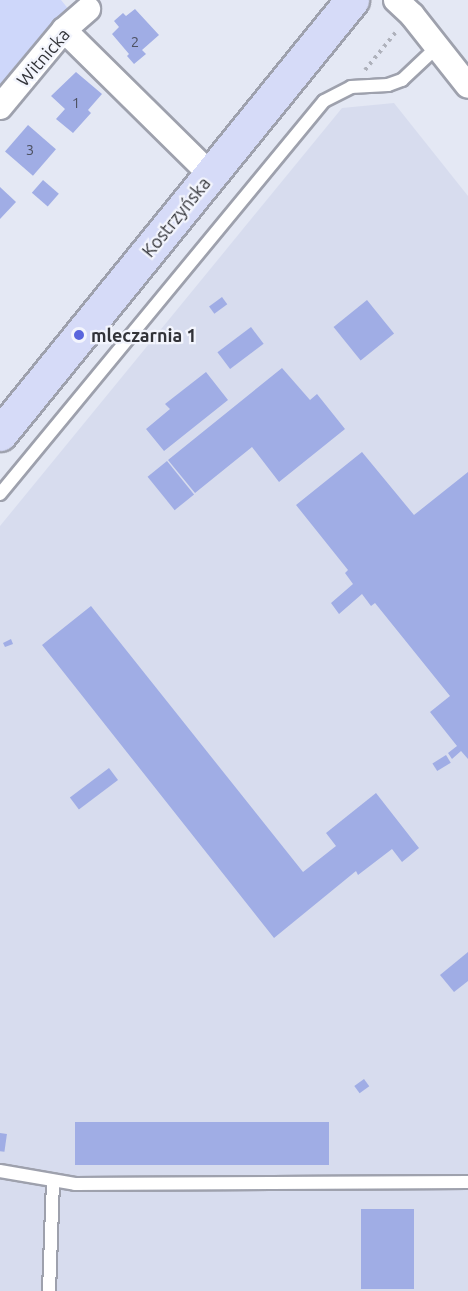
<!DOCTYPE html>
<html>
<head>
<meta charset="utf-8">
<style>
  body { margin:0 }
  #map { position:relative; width:468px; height:1291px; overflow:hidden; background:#e4e8f4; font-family:Ubuntu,sans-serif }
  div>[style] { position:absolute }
  .built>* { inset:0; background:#d7dcee }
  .green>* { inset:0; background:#ced7fa }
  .building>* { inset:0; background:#a0ade5; transform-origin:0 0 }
  .path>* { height:4px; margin-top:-2px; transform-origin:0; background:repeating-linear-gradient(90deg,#aeb1bb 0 3px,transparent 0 7.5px) }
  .roads { filter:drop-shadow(2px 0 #9ea1ad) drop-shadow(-2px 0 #9ea1ad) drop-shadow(0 2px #9ea1ad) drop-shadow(0 -2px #9ea1ad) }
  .service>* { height:12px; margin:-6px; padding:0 6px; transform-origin:6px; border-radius:6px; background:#fff }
  .minor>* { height:24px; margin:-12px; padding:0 12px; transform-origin:12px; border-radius:12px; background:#fff }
  .secondary>* { height:33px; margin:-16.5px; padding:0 16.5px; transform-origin:16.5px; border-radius:16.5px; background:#d6dbf8 }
  .dots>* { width:16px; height:16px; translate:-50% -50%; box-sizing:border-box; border:3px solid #f3f5fd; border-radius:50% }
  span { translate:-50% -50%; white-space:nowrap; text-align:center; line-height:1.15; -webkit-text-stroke:4.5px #f3f5fd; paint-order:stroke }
  .number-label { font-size:15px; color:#4e5263 }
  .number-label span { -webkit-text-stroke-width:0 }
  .street-label { font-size:18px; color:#323338 }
  .poi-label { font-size:18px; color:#323338; font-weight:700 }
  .left { translate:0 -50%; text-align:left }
</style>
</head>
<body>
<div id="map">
  <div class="built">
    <i style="clip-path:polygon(394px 103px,468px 196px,468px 1291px,0 1291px,0 526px,342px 108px)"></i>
  </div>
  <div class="green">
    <i style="clip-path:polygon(0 0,61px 0,74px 16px,0 97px)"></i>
  </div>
  <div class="building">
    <i style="clip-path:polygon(135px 9px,159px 35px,142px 50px,146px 54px,134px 64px,127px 56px,129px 54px,112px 34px,119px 27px,114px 21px,123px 13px,126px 16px)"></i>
    <i style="clip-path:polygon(76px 72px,102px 94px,88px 110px,91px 113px,73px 133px,56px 119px,65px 109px,51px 96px)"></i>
    <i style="left:28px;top:125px;width:37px;height:35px;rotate:41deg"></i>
    <i style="left:43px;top:180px;width:21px;height:17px;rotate:41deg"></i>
    <i style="clip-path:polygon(0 187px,16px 202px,0 219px)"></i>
    <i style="left:222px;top:297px;width:9px;height:16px;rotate:54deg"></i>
    <i style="left:367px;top:300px;width:43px;height:43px;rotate:51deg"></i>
    <i style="left:251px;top:327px;width:21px;height:42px;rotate:53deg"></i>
    <i style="clip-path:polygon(282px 368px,310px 400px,317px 394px,345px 429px,279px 482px,252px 447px,195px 493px,168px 460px)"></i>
    <i style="clip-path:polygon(206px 372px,228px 400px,164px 451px,146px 429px,170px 409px,165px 404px)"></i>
    <i style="clip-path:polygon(362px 452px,414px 515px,468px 472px,468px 759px,461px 751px,452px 759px,448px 753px,457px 746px,430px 712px,450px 696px,375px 603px,371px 606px,362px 594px,339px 614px,331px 603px,353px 584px,345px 573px,348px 570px,296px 505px)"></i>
    <i style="left:167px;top:461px;width:43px;height:25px;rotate:51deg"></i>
    <i style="clip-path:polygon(91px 606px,303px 872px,336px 846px,326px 833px,376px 793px,419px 848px,402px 862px,392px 849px,358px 875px,356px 871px,274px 938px,42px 645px)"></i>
    <i style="clip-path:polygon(11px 639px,13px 644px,5px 647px,3px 643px)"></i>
    <i style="left:446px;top:755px;width:9px;height:16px;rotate:58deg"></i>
    <i style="left:109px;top:768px;width:15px;height:49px;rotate:53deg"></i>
    <i style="clip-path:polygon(468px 952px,468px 981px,454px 992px,440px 975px)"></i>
    <i style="left:364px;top:1079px;width:9px;height:12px;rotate:54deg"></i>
    <i style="left:329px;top:1122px;width:43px;height:254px;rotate:90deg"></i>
    <i style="left:0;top:1133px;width:7px;height:18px;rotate:8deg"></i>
    <i style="left:361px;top:1209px;width:53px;height:80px"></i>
  </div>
  <div class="path">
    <i style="left:365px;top:70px;width:49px;rotate:-50.8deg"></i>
  </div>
  <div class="roads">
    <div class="service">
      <i style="left:0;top:494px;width:509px;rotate:-50.5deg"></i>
      <i style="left:324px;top:101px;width:30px;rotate:-27deg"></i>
      <i style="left:351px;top:87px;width:37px;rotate:-3deg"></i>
      <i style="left:388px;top:85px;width:15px;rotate:-20deg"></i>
      <i style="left:402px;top:80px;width:48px;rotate:-43.3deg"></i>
      <i style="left:0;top:1171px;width:76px;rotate:9.8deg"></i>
      <i style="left:75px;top:1184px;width:393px;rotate:-0.3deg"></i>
      <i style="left:49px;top:1291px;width:110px;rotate:-87.9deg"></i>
    </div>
    <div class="minor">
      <i style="left:396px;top:0;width:22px;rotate:43deg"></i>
      <i style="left:412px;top:15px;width:90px;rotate:51.7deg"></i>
      <i style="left:64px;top:30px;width:205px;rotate:44.6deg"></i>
      <i style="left:0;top:107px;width:100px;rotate:-50.3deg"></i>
      <i style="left:64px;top:30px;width:32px;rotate:-41deg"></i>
    </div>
    <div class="secondary">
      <i style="left:0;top:434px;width:559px;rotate:-50.96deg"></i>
    </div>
  </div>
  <div class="dots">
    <i style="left:79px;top:335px;background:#5a66dd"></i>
  </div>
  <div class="number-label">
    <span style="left:135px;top:42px">2</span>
    <span style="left:76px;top:103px">1</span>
    <span style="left:30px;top:150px">3</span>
  </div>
  <div class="street-label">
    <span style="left:43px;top:57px;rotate:-49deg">Witnicka</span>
    <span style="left:176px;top:217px;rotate:-51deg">Kostrzyńska</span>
  </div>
  <div class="poi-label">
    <span class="left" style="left:91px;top:335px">mleczarnia 1</span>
  </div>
</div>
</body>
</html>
